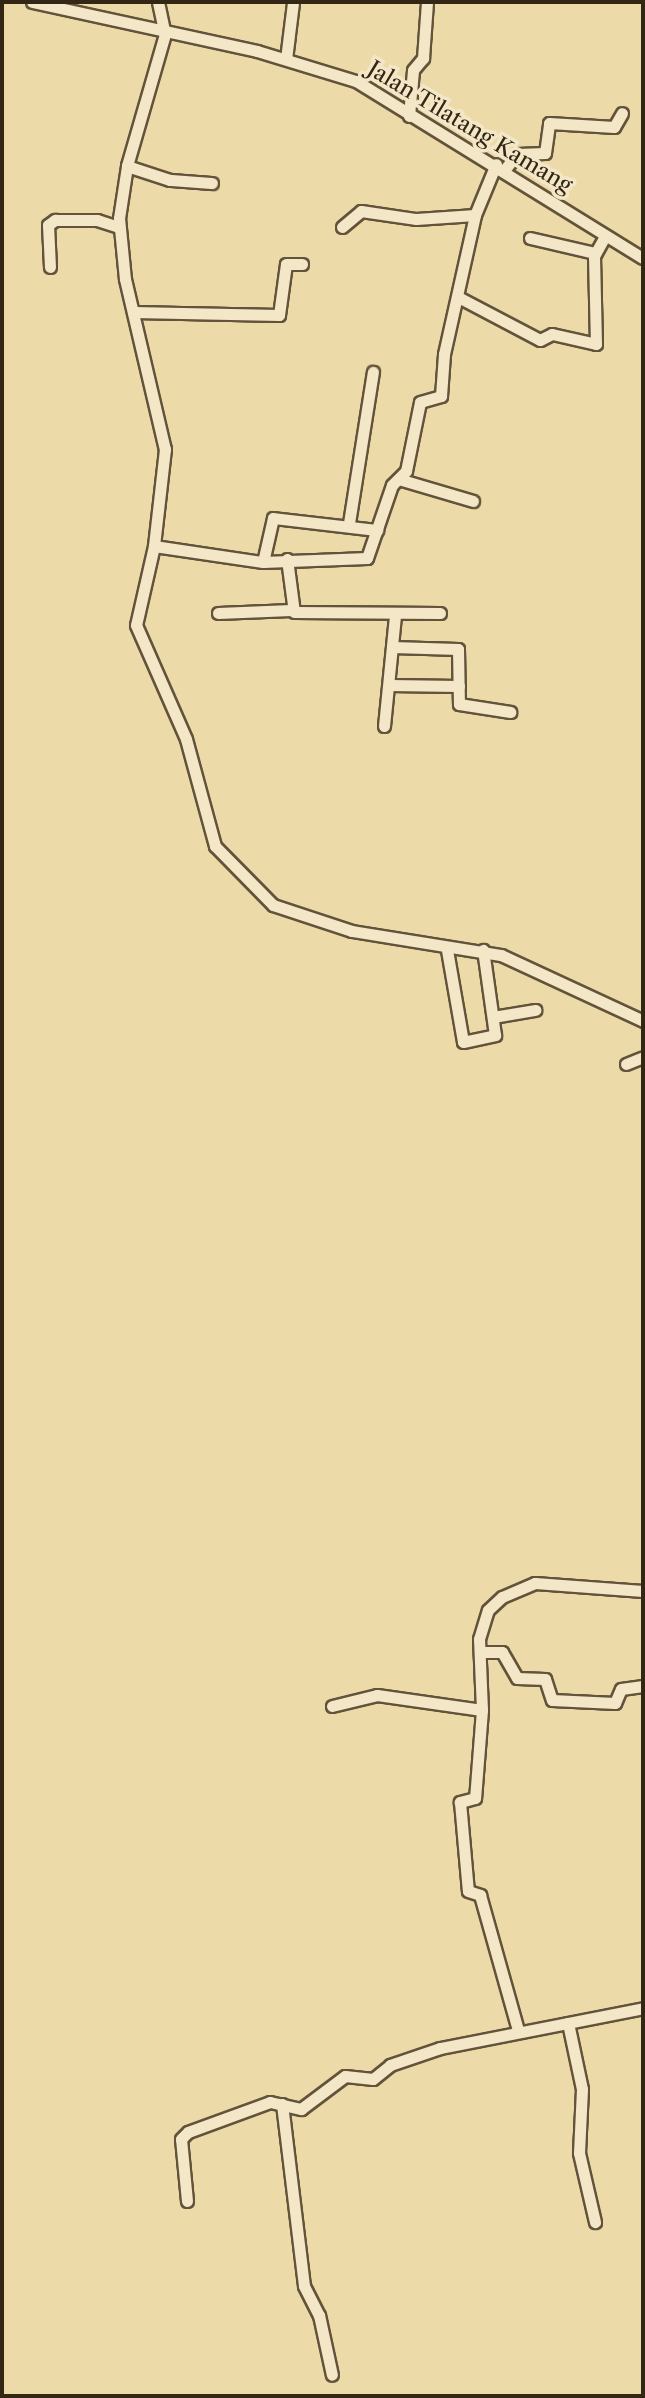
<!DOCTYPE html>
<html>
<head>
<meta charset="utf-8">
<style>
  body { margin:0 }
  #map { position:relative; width:645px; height:2398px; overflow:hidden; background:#eddaa9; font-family:"Libre Caslon Text",serif }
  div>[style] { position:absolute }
  .roads { filter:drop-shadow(2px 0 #62533a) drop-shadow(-2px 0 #62533a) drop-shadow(0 2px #62533a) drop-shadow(0 -2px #62533a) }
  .minor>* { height:11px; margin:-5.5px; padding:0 5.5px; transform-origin:5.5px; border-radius:5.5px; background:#f3e7c7 }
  span { translate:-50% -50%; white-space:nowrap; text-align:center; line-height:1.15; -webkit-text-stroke:7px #f3e7c7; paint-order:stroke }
  .street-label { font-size:22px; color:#332615 }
  .frame { position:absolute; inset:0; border:4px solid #332615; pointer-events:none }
</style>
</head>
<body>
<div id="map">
  <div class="roads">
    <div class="minor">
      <i style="left:32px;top:2px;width:230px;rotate:12.3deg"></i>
      <i style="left:257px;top:51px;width:103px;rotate:16.9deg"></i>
      <i style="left:356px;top:81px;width:337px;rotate:31.7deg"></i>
      <i style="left:158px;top:2px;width:33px;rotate:78deg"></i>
      <i style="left:165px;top:34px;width:137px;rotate:106.1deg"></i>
      <i style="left:127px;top:166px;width:53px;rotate:98.7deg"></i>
      <i style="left:119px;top:218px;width:61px;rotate:84.4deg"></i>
      <i style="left:125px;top:279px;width:175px;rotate:76.8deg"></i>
      <i style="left:165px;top:449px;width:98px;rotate:96.5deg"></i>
      <i style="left:154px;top:546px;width:81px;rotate:102.8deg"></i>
      <i style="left:136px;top:625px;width:124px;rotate:66.3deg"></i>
      <i style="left:186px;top:739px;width:111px;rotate:74.8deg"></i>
      <i style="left:215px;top:846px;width:83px;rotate:45.5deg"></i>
      <i style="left:273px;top:905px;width:83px;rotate:18.2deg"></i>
      <i style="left:352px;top:931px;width:151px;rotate:9.2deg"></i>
      <i style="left:501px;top:955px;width:157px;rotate:24.9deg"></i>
      <i style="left:286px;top:59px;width:56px;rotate:-82.9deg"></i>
      <i style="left:409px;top:116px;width:46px;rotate:-85deg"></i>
      <i style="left:413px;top:70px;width:16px;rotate:-50deg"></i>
      <i style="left:423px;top:58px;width:56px;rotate:-85.9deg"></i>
      <i style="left:127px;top:166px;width:45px;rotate:18deg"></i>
      <i style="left:170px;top:180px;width:42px;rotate:4.1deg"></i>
      <i style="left:505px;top:169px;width:19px;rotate:-51deg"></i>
      <i style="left:517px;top:154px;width:28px;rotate:-2deg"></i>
      <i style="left:545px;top:153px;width:30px;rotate:-82deg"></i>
      <i style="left:549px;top:123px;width:65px;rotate:3.5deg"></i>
      <i style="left:614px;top:127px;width:16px;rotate:-60deg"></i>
      <i style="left:342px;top:227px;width:25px;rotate:-40deg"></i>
      <i style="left:361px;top:211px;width:56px;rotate:8.3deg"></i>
      <i style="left:416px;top:219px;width:59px;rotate:-3.9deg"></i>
      <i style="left:530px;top:238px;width:67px;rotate:13deg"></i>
      <i style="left:50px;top:267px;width:42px;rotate:-92.7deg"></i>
      <i style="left:48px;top:225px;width:9px;rotate:-36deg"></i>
      <i style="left:55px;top:220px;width:42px"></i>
      <i style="left:97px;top:220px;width:23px;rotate:18deg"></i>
      <i style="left:460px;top:298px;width:90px;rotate:27.7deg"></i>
      <i style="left:540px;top:340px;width:13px;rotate:-27deg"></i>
      <i style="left:552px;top:334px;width:45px;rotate:12.8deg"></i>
      <i style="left:596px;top:344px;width:88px;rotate:-91.3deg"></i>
      <i style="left:594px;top:256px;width:23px;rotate:-61deg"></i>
      <i style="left:133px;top:312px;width:146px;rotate:1.2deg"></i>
      <i style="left:279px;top:315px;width:51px;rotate:-82.2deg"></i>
      <i style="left:286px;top:264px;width:16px"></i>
      <i style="left:402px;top:480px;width:74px;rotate:16.5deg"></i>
      <i style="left:349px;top:523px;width:153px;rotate:-81deg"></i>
      <i style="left:154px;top:546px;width:110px;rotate:8.4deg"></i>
      <i style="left:263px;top:562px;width:104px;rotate:-2.2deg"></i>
      <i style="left:367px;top:558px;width:77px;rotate:-71.1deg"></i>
      <i style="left:392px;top:485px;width:20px;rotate:-45deg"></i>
      <i style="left:406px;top:471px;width:70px;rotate:-78.5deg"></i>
      <i style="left:420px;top:402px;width:22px;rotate:-16deg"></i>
      <i style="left:441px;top:396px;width:42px;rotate:-85.9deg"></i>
      <i style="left:444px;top:354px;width:142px;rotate:-77.4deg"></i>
      <i style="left:475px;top:215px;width:55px;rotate:-67.6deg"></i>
      <i style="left:287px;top:559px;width:53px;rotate:82.5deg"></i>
      <i style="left:294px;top:612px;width:146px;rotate:0.4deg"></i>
      <i style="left:263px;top:562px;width:45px;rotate:-77.2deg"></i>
      <i style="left:273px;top:518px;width:105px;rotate:6.6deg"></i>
      <i style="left:218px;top:613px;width:73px;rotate:-2.4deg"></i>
      <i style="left:392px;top:647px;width:66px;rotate:1.7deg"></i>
      <i style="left:458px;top:649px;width:55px;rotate:89deg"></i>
      <i style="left:459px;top:704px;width:52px;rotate:8.9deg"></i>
      <i style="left:389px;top:685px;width:70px;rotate:0.8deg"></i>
      <i style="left:384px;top:726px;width:111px;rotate:-84.3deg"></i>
      <i style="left:447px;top:950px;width:93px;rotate:80.1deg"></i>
      <i style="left:463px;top:1042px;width:33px;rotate:-12deg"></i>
      <i style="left:495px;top:1035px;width:86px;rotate:-98deg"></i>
      <i style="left:493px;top:1017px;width:43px;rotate:-9.5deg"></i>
      <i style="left:626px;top:1064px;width:18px;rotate:-22deg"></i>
      <i style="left:481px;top:1652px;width:21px"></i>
      <i style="left:502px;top:1652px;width:30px;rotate:60deg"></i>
      <i style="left:517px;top:1678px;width:28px;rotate:2deg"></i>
      <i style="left:545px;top:1679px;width:22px;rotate:72deg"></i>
      <i style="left:552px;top:1700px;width:63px;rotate:2.7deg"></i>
      <i style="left:615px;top:1703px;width:15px;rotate:-67deg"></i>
      <i style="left:621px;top:1689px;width:22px;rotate:-8deg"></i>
      <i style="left:332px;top:1706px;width:46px;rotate:-13.7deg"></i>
      <i style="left:377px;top:1695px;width:106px;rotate:8.1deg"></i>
      <i style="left:482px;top:1710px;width:71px;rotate:-92.4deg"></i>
      <i style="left:479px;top:1639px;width:30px;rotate:-73deg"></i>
      <i style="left:488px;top:1610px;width:19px;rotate:-43deg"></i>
      <i style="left:502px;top:1597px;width:36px;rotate:-23deg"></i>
      <i style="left:535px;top:1583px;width:108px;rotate:4.2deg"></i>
      <i style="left:482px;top:1710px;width:88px;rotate:94.5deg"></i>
      <i style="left:475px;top:1798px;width:16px;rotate:165deg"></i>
      <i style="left:460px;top:1802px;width:89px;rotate:84.9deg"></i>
      <i style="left:468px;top:1891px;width:13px;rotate:18deg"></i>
      <i style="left:480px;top:1895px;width:140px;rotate:74.3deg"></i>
      <i style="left:568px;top:2023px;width:67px;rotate:78deg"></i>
      <i style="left:582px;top:2089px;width:64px;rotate:92.7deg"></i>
      <i style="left:579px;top:2153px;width:71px;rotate:76.9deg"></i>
      <i style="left:282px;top:2104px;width:183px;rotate:83.1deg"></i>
      <i style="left:304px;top:2286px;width:33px;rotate:63deg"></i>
      <i style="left:319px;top:2315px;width:61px;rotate:77.8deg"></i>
      <i style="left:187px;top:2201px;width:62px;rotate:-95.5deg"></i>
      <i style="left:181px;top:2139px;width:10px;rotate:-45deg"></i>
      <i style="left:188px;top:2132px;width:87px;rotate:-20.1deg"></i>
      <i style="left:270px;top:2102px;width:32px;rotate:13deg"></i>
      <i style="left:301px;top:2109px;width:55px;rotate:-36.9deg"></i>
      <i style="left:345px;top:2076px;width:28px;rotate:6deg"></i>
      <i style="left:373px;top:2079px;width:22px;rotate:-39deg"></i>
      <i style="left:390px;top:2065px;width:53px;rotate:-18.8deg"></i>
      <i style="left:440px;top:2048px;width:207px;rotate:-11.1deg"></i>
    </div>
  </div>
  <div class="street-label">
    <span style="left:470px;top:127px;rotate:31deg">Jalan Tilatang Kamang</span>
  </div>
  <div class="frame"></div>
</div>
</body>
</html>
